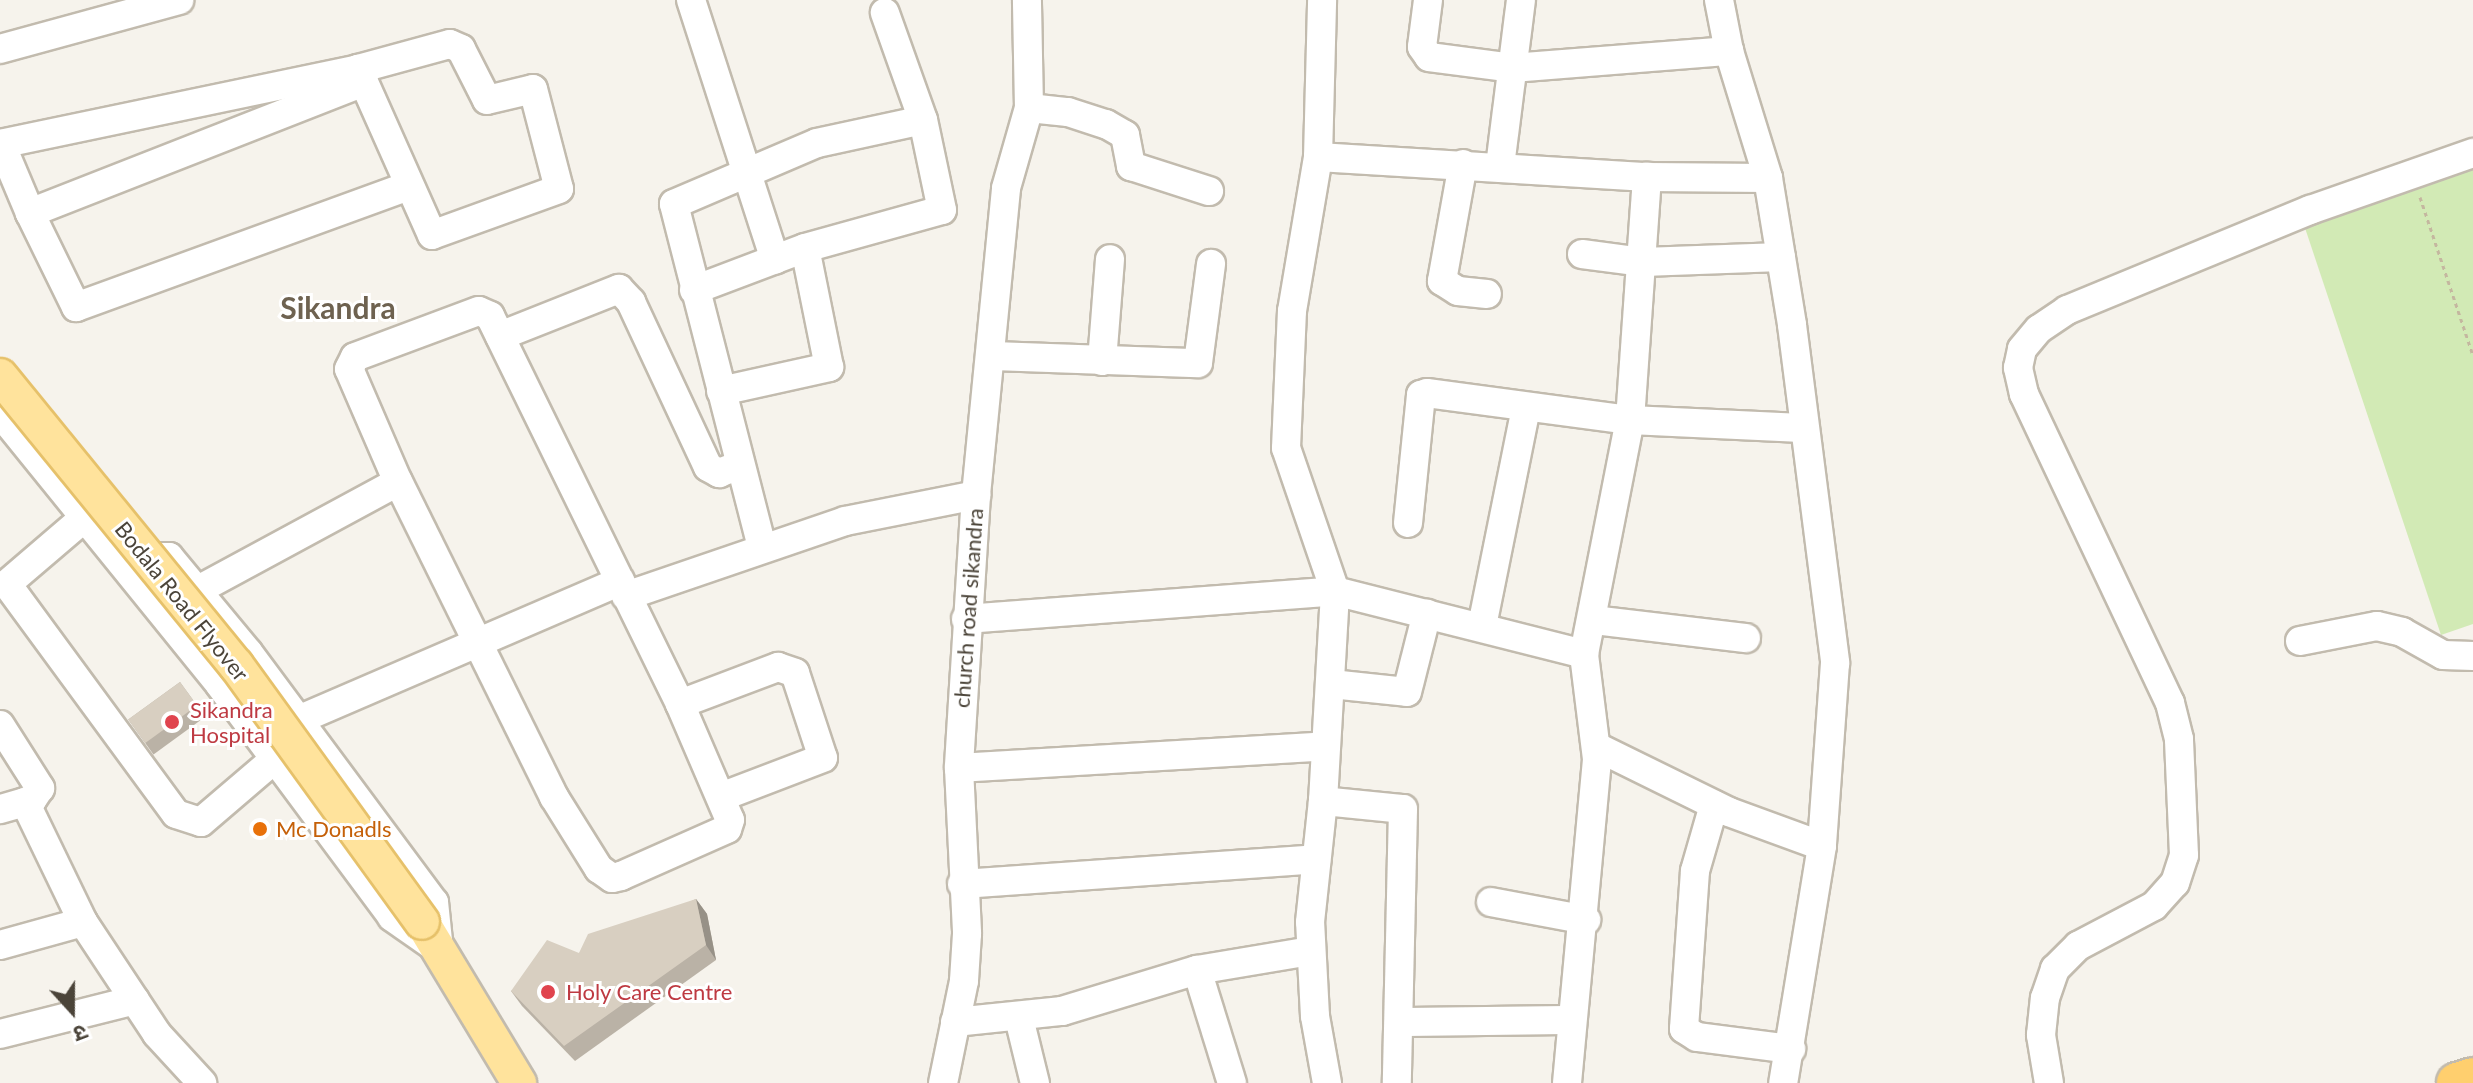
<!DOCTYPE html>
<html>
<head>
<meta charset="utf-8">
<style>
  body { margin:0 }
  #map { position:relative; width:2473px; height:1083px; overflow:hidden; background:#f6f3ec; font-family:Lato,"Noto Sans Devanagari",sans-serif }
  div>[style] { position:absolute }
  .green>* { inset:0; background:#d2eab5 }
  .path>* { height:3px; margin-top:-1.5px; transform-origin:0; background:repeating-linear-gradient(90deg,#c4b79f 0 4px,transparent 0 8px) }
  .roads { filter:drop-shadow(2px 0 #c2bbae) drop-shadow(-2px 0 #c2bbae) drop-shadow(0 2px #c2bbae) drop-shadow(0 -2px #c2bbae) }
  .minor>* { height:28px; margin:-14px; padding:0 14px; transform-origin:14px; border-radius:14px; background:#fff }
  .major>* { height:34px; margin:-17px; padding:0 17px; transform-origin:17px; border-radius:17px; background:#ffe39c }
  .highway>* { height:40px; margin:-20px; padding:0 20px; transform-origin:20px; border-radius:20px; background:#ffcf6e }
  .bridges { filter:drop-shadow(2px 0 #e6c16a) drop-shadow(-2px 0 #e6c16a) drop-shadow(0 2px #e6c16a) drop-shadow(0 -2px #e6c16a) }
  .major-bridge>* { height:34px; margin:-17px; padding:0 17px; transform-origin:17px; border-radius:17px; background:#ffe39c }
  .wall>* { inset:0; background:#bab2a6; transform-origin:0 0 }
  .shaded-wall>* { inset:0; background:#979187 }
  .building>* { inset:0; background:#d8cfc1; transform-origin:0 0 }
  .dots>* { width:22px; height:22px; translate:-50% -50%; box-sizing:border-box; border:4px solid #fff; border-radius:50% }
  span { translate:-50% -50%; white-space:nowrap; text-align:center; line-height:1.15; -webkit-text-stroke:6px #fff; paint-order:stroke }
  .street-label { font-size:22px; color:#4b4439 }
  .health-label { font-size:22px; color:#be3a42 }
  .left { translate:0 -50%; text-align:left }
  .food-label { font-size:22px; color:#c56008 }
  .district-label { font-size:30px; color:#6e6250; font-weight:700 }
  .north { position:absolute; left:32px; top:971px; width:80px; height:80px; -webkit-text-stroke:6px #fff; paint-order:stroke; rotate:159deg; font-size:22px; font-weight:700; line-height:32px; text-align:center; color:#4b4439 }
  .north::after { content:''; display:block; margin:auto; width:28px; height:36px; background:#4b4439; clip-path:polygon(50% 0,100% 100%,50% 72%,0 100%) }
</style>
</head>
<body>
<div id="map">
  <div class="green">
    <i style="clip-path:polygon(2473px 162px,2473px 624px,2441px 635px,2302px 219px)"></i>
  </div>
  <div class="path">
    <i style="left:2420px;top:197px;width:167px;rotate:71.5deg"></i>
  </div>
  <div class="roads">
    <div class="minor">
      <i style="left:691px;top:0;width:273px;rotate:72.1deg"></i>
      <i style="left:1428px;top:0;width:47px;rotate:97.3deg"></i>
      <i style="left:1422px;top:47px;width:12px;rotate:55deg"></i>
      <i style="left:1429px;top:57px;width:84px;rotate:7.5deg"></i>
      <i style="left:1512px;top:68px;width:218px;rotate:-4.5deg"></i>
      <i style="left:1729px;top:51px;width:52px;rotate:-101.1deg"></i>
      <i style="left:0;top:49px;width:186px;rotate:-15.3deg"></i>
      <i style="left:1729px;top:51px;width:133px;rotate:72.9deg"></i>
      <i style="left:1768px;top:178px;width:149px;rotate:80.7deg"></i>
      <i style="left:1792px;top:325px;width:341px;rotate:82.7deg"></i>
      <i style="left:1835px;top:663px;width:183px;rotate:94.1deg"></i>
      <i style="left:1822px;top:846px;width:240px;rotate:99.3deg"></i>
      <i style="left:364px;top:82px;width:359px;rotate:158.6deg"></i>
      <i style="left:30px;top:213px;width:105px;rotate:63.9deg"></i>
      <i style="left:76px;top:307px;width:353px;rotate:-20deg"></i>
      <i style="left:1029px;top:108px;width:39px;rotate:6deg"></i>
      <i style="left:1068px;top:112px;width:40px;rotate:18deg"></i>
      <i style="left:1106px;top:124px;width:22px;rotate:30deg"></i>
      <i style="left:1125px;top:135px;width:32px;rotate:79deg"></i>
      <i style="left:1131px;top:166px;width:82px;rotate:17.8deg"></i>
      <i style="left:0;top:144px;width:366px;rotate:-11.8deg"></i>
      <i style="left:358px;top:69px;width:95px;rotate:-15.2deg"></i>
      <i style="left:450px;top:44px;width:12px;rotate:24deg"></i>
      <i style="left:461px;top:49px;width:57px;rotate:63deg"></i>
      <i style="left:487px;top:100px;width:47px;rotate:-13.4deg"></i>
      <i style="left:533px;top:89px;width:103px;rotate:75.4deg"></i>
      <i style="left:559px;top:189px;width:135px;rotate:160.1deg"></i>
      <i style="left:432px;top:235px;width:182px;rotate:-114deg"></i>
      <i style="left:1px;top:144px;width:75px;rotate:67.2deg"></i>
      <i style="left:1318px;top:157px;width:330px;rotate:3.5deg"></i>
      <i style="left:1647px;top:177px;width:121px;rotate:0.5deg"></i>
      <i style="left:1463px;top:164px;width:119px;rotate:100.2deg"></i>
      <i style="left:1442px;top:281px;width:19px;rotate:32deg"></i>
      <i style="left:1458px;top:291px;width:29px;rotate:6deg"></i>
      <i style="left:1500px;top:166px;width:167px;rotate:-82.8deg"></i>
      <i style="left:1582px;top:254px;width:62px;rotate:7.5deg"></i>
      <i style="left:1643px;top:262px;width:138px;rotate:-2.1deg"></i>
      <i style="left:694px;top:290px;width:119px;rotate:-20.7deg"></i>
      <i style="left:805px;top:248px;width:142px;rotate:-15.5deg"></i>
      <i style="left:942px;top:210px;width:92px;rotate:-101.9deg"></i>
      <i style="left:479px;top:311px;width:12px;rotate:24deg"></i>
      <i style="left:490px;top:316px;width:432px;rotate:63.9deg"></i>
      <i style="left:680px;top:704px;width:126px;rotate:66.7deg"></i>
      <i style="left:730px;top:820px;width:9px;rotate:108deg"></i>
      <i style="left:727px;top:829px;width:116px;rotate:156.1deg"></i>
      <i style="left:621px;top:876px;width:9px;rotate:167deg"></i>
      <i style="left:612px;top:878px;width:16px;rotate:-145deg"></i>
      <i style="left:599px;top:869px;width:85px;rotate:-122deg"></i>
      <i style="left:554px;top:797px;width:352px;rotate:-116.3deg"></i>
      <i style="left:398px;top:482px;width:123px;rotate:-113.4deg"></i>
      <i style="left:349px;top:369px;width:13px;rotate:-63deg"></i>
      <i style="left:355px;top:357px;width:132px;rotate:-20.4deg"></i>
      <i style="left:500px;top:336px;width:128px;rotate:-21.6deg"></i>
      <i style="left:619px;top:289px;width:18px;rotate:47deg"></i>
      <i style="left:631px;top:302px;width:182px;rotate:65deg"></i>
      <i style="left:708px;top:467px;width:13px;rotate:29deg"></i>
      <i style="left:719px;top:473px;width:22px;rotate:-21deg"></i>
      <i style="left:993px;top:356px;width:205px;rotate:2deg"></i>
      <i style="left:1198px;top:363px;width:100px;rotate:-82.5deg"></i>
      <i style="left:1102px;top:361px;width:102px;rotate:-85.5deg"></i>
      <i style="left:721px;top:391px;width:111px;rotate:-12.5deg"></i>
      <i style="left:829px;top:367px;width:121px;rotate:-101.4deg"></i>
      <i style="left:0;top:413px;width:350px;rotate:51deg"></i>
      <i style="left:220px;top:685px;width:289px;rotate:53.4deg"></i>
      <i style="left:392px;top:917px;width:49px;rotate:35deg"></i>
      <i style="left:976px;top:495px;width:308px;rotate:-84.4deg"></i>
      <i style="left:1006px;top:188px;width:83px;rotate:-74deg"></i>
      <i style="left:1029px;top:108px;width:108px;rotate:-91.1deg"></i>
      <i style="left:84px;top:518px;width:101px;rotate:139.4deg"></i>
      <i style="left:7px;top:584px;width:285px;rotate:53.7deg"></i>
      <i style="left:176px;top:814px;width:26px;rotate:18deg"></i>
      <i style="left:201px;top:822px;width:99px;rotate:-40.5deg"></i>
      <i style="left:1408px;top:523px;width:129px;rotate:-84.2deg"></i>
      <i style="left:1421px;top:395px;width:6px;rotate:-18deg"></i>
      <i style="left:1427px;top:393px;width:205px;rotate:7.6deg"></i>
      <i style="left:1630px;top:420px;width:172px;rotate:2.7deg"></i>
      <i style="left:762px;top:547px;width:354px;rotate:-104.4deg"></i>
      <i style="left:674px;top:204px;width:155px;rotate:-23.1deg"></i>
      <i style="left:817px;top:143px;width:108px;rotate:-12.2deg"></i>
      <i style="left:923px;top:120px;width:114px;rotate:-109.6deg"></i>
      <i style="left:146px;top:557px;width:23px"></i>
      <i style="left:169px;top:557px;width:124px;rotate:50.3deg"></i>
      <i style="left:248px;top:652px;width:312px;rotate:53.4deg"></i>
      <i style="left:434px;top:902px;width:48px;rotate:84.1deg"></i>
      <i style="left:626px;top:596px;width:231px;rotate:-18.9deg"></i>
      <i style="left:845px;top:521px;width:134px;rotate:-11.2deg"></i>
      <i style="left:976px;top:495px;width:274px;rotate:93.6deg"></i>
      <i style="left:959px;top:768px;width:166px;rotate:87.2deg"></i>
      <i style="left:967px;top:934px;width:47px;rotate:93.7deg"></i>
      <i style="left:964px;top:981px;width:104px;rotate:101.6deg"></i>
      <i style="left:187px;top:601px;width:16px;rotate:-45deg"></i>
      <i style="left:198px;top:590px;width:227px;rotate:-28.4deg"></i>
      <i style="left:966px;top:619px;width:370px;rotate:-4.3deg"></i>
      <i style="left:1335px;top:591px;width:151px;rotate:-108.9deg"></i>
      <i style="left:1286px;top:448px;width:137px;rotate:-87.5deg"></i>
      <i style="left:1292px;top:311px;width:156px;rotate:-80.4deg"></i>
      <i style="left:1318px;top:157px;width:157px;rotate:-88.5deg"></i>
      <i style="left:1594px;top:620px;width:153px;rotate:6.8deg"></i>
      <i style="left:1482px;top:626px;width:223px;rotate:-78.6deg"></i>
      <i style="left:2300px;top:641px;width:78px;rotate:-11deg"></i>
      <i style="left:2377px;top:626px;width:26px;rotate:13deg"></i>
      <i style="left:2402px;top:632px;width:47px;rotate:29.3deg"></i>
      <i style="left:2443px;top:655px;width:30px;rotate:2deg"></i>
      <i style="left:1331px;top:684px;width:76px;rotate:6deg"></i>
      <i style="left:1407px;top:692px;width:81px;rotate:-75.8deg"></i>
      <i style="left:680px;top:704px;width:105px;rotate:-20.7deg"></i>
      <i style="left:778px;top:667px;width:18px;rotate:19deg"></i>
      <i style="left:795px;top:673px;width:89px;rotate:71.8deg"></i>
      <i style="left:823px;top:758px;width:109px;rotate:159.1deg"></i>
      <i style="left:298px;top:720px;width:351px;rotate:-23.3deg"></i>
      <i style="left:0;top:725px;width:75px;rotate:57.6deg"></i>
      <i style="left:40px;top:788px;width:14px;rotate:124deg"></i>
      <i style="left:32px;top:800px;width:33px;rotate:164deg"></i>
      <i style="left:1597px;top:747px;width:147px;rotate:26.2deg"></i>
      <i style="left:1729px;top:812px;width:99px;rotate:20.1deg"></i>
      <i style="left:959px;top:768px;width:367px;rotate:-3.4deg"></i>
      <i style="left:1323px;top:801px;width:80px;rotate:5.7deg"></i>
      <i style="left:1403px;top:809px;width:274px;rotate:91.3deg"></i>
      <i style="left:25px;top:802px;width:133px;rotate:64.2deg"></i>
      <i style="left:83px;top:922px;width:134px;rotate:56.5deg"></i>
      <i style="left:157px;top:1034px;width:67px;rotate:47.4deg"></i>
      <i style="left:1714px;top:805px;width:69px;rotate:106.1deg"></i>
      <i style="left:1695px;top:871px;width:158px;rotate:94deg"></i>
      <i style="left:1684px;top:1029px;width:15px;rotate:32deg"></i>
      <i style="left:1697px;top:1037px;width:95px;rotate:7.3deg"></i>
      <i style="left:962px;top:884px;width:355px;rotate:-4deg"></i>
      <i style="left:1491px;top:902px;width:97px;rotate:10.7deg"></i>
      <i style="left:0;top:945px;width:86px;rotate:-15.5deg"></i>
      <i style="left:1197px;top:970px;width:118px;rotate:72.8deg"></i>
      <i style="left:1019px;top:1018px;width:67px;rotate:76.2deg"></i>
      <i style="left:955px;top:1022px;width:108px;rotate:-5.9deg"></i>
      <i style="left:1062px;top:1011px;width:141px;rotate:-16.9deg"></i>
      <i style="left:1197px;top:970px;width:115px;rotate:-9.5deg"></i>
      <i style="left:1400px;top:1022px;width:172px;rotate:-0.7deg"></i>
      <i style="left:0;top:1034px;width:139px;rotate:-14.1deg"></i>
      <i style="left:1327px;top:1083px;width:68px;rotate:-100.2deg"></i>
      <i style="left:1315px;top:1016px;width:94px;rotate:-93deg"></i>
      <i style="left:1310px;top:922px;width:122px;rotate:-83.9deg"></i>
      <i style="left:1323px;top:801px;width:210px;rotate:-86.7deg"></i>
      <i style="left:1335px;top:591px;width:257px;rotate:14.2deg"></i>
      <i style="left:1567px;top:1083px;width:325px;rotate:-84.7deg"></i>
      <i style="left:1597px;top:759px;width:106px;rotate:-97.1deg"></i>
      <i style="left:1584px;top:654px;width:238px;rotate:-78.9deg"></i>
      <i style="left:1630px;top:420px;width:244px;rotate:-86deg"></i>
      <i style="left:2049px;top:1083px;width:49px;rotate:-99.5deg"></i>
      <i style="left:2041px;top:1035px;width:37px;rotate:-84deg"></i>
      <i style="left:2045px;top:998px;width:31px;rotate:-71deg"></i>
      <i style="left:2055px;top:969px;width:33px;rotate:-45deg"></i>
      <i style="left:2078px;top:946px;width:86px;rotate:-27.8deg"></i>
      <i style="left:2154px;top:906px;width:31px;rotate:-48deg"></i>
      <i style="left:2175px;top:883px;width:29px;rotate:-72deg"></i>
      <i style="left:2184px;top:855px;width:116px;rotate:-92.5deg"></i>
      <i style="left:2179px;top:739px;width:37px;rotate:-104deg"></i>
      <i style="left:2170px;top:703px;width:342px;rotate:-115.3deg"></i>
      <i style="left:2024px;top:394px;width:27px;rotate:-103deg"></i>
      <i style="left:2018px;top:368px;width:19px;rotate:-78deg"></i>
      <i style="left:2022px;top:349px;width:26px;rotate:-50deg"></i>
      <i style="left:2039px;top:329px;width:34px;rotate:-34deg"></i>
      <i style="left:2067px;top:310px;width:263px;rotate:-22.4deg"></i>
      <i style="left:2310px;top:210px;width:173px;rotate:-19.3deg"></i>
    </div>
    <div class="major">
      <i style="left:422px;top:922px;width:188px;rotate:58.9deg"></i>
    </div>
    <div class="highway">
      <i style="left:2457px;top:1083px;width:17px;rotate:-17deg"></i>
    </div>
  </div>
  <div class="bridges">
    <div class="major-bridge">
      <i style="left:0;top:376px;width:373px;rotate:50.8deg"></i>
      <i style="left:236px;top:665px;width:317px;rotate:54.1deg"></i>
    </div>
  </div>
  <div class="wall">
    <i style="left:180px;top:682px;width:43px;height:64px;rotate:54deg"></i>
    <i style="clip-path:polygon(696px 899px,707px 914px,716px 960px,575px 1061px,522px 1006px,511px 991px,579px 953px)"></i>
  </div>
  <div class="shaded-wall">
    <i style="clip-path:polygon(696px 899px,707px 914px,716px 960px,706px 945px)"></i>
  </div>
  <div class="building">
    <i style="left:180px;top:682px;width:29px;height:64px;rotate:54deg"></i>
    <i style="clip-path:polygon(696px 899px,706px 945px,564px 1046px,511px 991px,547px 940px,579px 953px,588px 934px)"></i>
  </div>
  <div class="dots">
    <i style="left:172px;top:722px;background:#e0444e"></i>
    <i style="left:260px;top:829px;background:#e8710a"></i>
    <i style="left:548px;top:992px;background:#e0444e"></i>
  </div>
  <div class="street-label">
    <span style="left:182px;top:601px;rotate:51deg">Bodala Road Flyover</span>
    <span style="left:968px;top:608px;rotate:-86deg">church road sikandra</span>
  </div>
  <div class="health-label">
    <span class="left" style="left:190px;top:722px">Sikandra<br>Hospital</span>
    <span class="left" style="left:566px;top:992px">Holy Care Centre</span>
  </div>
  <div class="food-label">
    <span class="left" style="left:276px;top:829px">Mc Donadls</span>
  </div>
  <div class="district-label">
    <span style="left:338px;top:307px">Sikandra</span>
  </div>
  <div class="north">उ</div>
</div>
</body>
</html>
